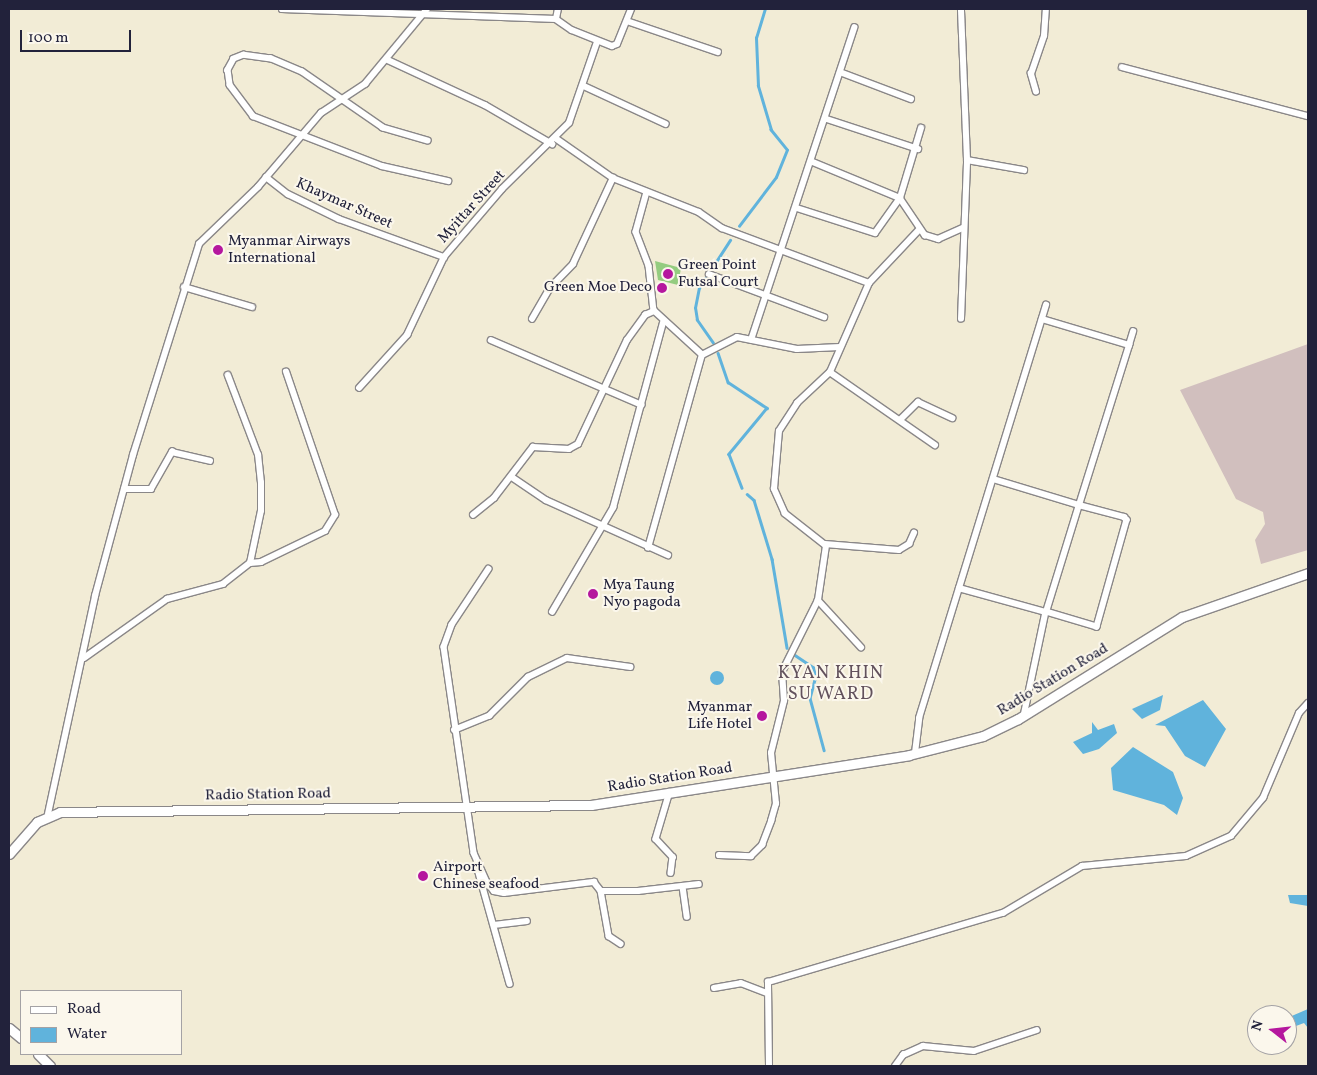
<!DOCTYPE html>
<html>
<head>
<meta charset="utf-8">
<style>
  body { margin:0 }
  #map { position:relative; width:1317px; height:1075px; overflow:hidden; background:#f2ecd6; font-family:Vollkorn,serif }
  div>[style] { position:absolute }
  .industrial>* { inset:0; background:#d1bfbe }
  .green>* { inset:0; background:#94cc80 }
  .water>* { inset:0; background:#60b3dc }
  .round { border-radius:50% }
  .stream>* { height:2.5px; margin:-1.25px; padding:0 1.25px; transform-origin:1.25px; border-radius:1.25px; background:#60b3dc }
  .roads { filter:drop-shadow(1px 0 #8a8788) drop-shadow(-1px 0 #8a8788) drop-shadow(0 1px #8a8788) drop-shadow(0 -1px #8a8788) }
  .minor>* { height:5.5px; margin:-2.75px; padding:0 2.75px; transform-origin:2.75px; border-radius:2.75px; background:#fff }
  .primary>* { height:9px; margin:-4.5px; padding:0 4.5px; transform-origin:4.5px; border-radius:4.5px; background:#fff }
  .dots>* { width:14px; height:14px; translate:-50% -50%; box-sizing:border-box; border:2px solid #fbf7ec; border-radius:50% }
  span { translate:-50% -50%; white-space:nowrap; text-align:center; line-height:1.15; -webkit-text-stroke:4px #fbf7ec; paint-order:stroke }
  .street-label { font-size:15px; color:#22223b }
  .poi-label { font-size:15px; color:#22223b }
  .left { translate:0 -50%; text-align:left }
  .right { translate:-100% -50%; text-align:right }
  .quarter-label { font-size:18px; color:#62515c; letter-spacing:1px }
  .frame { position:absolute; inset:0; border:10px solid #22223b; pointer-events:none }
  .legend { position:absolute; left:20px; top:990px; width:162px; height:65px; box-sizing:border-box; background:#fbf7ec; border:1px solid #a4a2a5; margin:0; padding:6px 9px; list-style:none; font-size:15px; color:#22223b }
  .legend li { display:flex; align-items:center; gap:10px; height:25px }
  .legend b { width:25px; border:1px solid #a4a2a5 }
  .north { position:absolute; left:1247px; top:1005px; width:50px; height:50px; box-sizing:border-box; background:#fbf7ec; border:1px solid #a4a2a5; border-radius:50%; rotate:286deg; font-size:14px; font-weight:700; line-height:20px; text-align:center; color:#22223b }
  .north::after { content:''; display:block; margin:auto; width:18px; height:22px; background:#b5179e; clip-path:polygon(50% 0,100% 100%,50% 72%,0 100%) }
  .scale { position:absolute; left:20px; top:30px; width:111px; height:22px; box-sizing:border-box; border:2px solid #22223b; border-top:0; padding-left:6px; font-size:15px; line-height:18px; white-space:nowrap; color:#22223b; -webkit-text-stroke:4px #fbf7ec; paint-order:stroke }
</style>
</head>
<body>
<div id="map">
  <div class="industrial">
    <i style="clip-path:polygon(1308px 344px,1308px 550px,1261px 564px,1255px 540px,1265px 524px,1263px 512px,1236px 499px,1180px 390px)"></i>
  </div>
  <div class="green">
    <i style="clip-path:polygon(655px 261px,681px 268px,678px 285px,658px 280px)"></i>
  </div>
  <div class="water">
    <i class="round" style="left:710px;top:671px;width:14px;height:14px"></i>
    <i style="clip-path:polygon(1163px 695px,1160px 710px,1142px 719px,1132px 709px)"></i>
    <i style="clip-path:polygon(1203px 700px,1226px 729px,1205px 767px,1185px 756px,1165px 726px,1155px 725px)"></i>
    <i style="clip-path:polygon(1092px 722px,1098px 730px,1114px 724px,1117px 733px,1099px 749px,1083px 754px,1073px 742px,1092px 733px)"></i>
    <i style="clip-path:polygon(1133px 747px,1173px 772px,1183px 798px,1177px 815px,1164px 805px,1113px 790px,1111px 768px)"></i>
    <i style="clip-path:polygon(1288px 895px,1308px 895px,1308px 906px,1290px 903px)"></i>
    <i style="clip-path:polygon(1308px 1009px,1308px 1028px,1304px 1023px,1288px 1029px,1287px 1018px)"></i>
  </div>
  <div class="stream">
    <i style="left:739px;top:226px;width:61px;rotate:-52.9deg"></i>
    <i style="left:776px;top:177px;width:29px;rotate:-68deg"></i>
    <i style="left:787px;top:150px;width:26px;rotate:-129deg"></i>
    <i style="left:771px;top:130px;width:46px;rotate:-106.5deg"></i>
    <i style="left:758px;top:86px;width:48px;rotate:-92.4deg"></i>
    <i style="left:756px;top:38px;width:30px;rotate:-73deg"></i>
    <i style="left:713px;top:343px;width:28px;rotate:-125deg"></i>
    <i style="left:697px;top:320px;width:12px;rotate:-99deg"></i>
    <i style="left:695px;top:308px;width:20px;rotate:-79deg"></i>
    <i style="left:699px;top:288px;width:57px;rotate:-57.1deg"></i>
    <i style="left:718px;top:353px;width:31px;rotate:71deg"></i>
    <i style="left:728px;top:382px;width:47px;rotate:33.7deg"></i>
    <i style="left:767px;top:408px;width:60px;rotate:129.6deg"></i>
    <i style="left:729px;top:454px;width:36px;rotate:69deg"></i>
    <i style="left:747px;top:494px;width:9px;rotate:41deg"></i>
    <i style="left:754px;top:500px;width:62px;rotate:73deg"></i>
    <i style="left:772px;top:559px;width:90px;rotate:80.4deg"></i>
    <i style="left:795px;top:655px;width:22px;rotate:34deg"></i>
    <i style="left:813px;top:667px;width:9px;rotate:72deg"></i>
    <i style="left:816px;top:676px;width:23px;rotate:105deg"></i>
    <i style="left:810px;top:698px;width:54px;rotate:74.9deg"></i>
  </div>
  <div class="roads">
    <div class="minor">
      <i style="left:282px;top:9px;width:274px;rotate:2.1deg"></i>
      <i style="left:556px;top:19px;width:19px;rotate:35deg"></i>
      <i style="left:572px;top:30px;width:43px;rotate:21.8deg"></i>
      <i style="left:612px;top:46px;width:5px;rotate:-22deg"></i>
      <i style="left:617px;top:44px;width:38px;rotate:-68deg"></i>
      <i style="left:556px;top:19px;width:10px;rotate:-79deg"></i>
      <i style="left:627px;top:21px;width:96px;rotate:18.8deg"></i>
      <i style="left:388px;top:60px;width:107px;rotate:24.9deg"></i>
      <i style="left:485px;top:105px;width:78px;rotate:30.2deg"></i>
      <i style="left:1122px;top:67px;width:192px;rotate:14.8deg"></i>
      <i style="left:840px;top:72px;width:76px;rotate:20.8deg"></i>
      <i style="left:584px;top:86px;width:90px;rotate:24.9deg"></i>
      <i style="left:1036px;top:92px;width:19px;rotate:-106deg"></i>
      <i style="left:1031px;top:74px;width:40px;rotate:-71.1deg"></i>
      <i style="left:1044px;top:36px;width:27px;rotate:-86deg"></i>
      <i style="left:827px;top:119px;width:96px;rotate:18.2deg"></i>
      <i style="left:557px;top:139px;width:68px;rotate:34.9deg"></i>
      <i style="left:613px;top:178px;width:92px;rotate:21.6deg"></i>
      <i style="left:699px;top:212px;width:28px;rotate:35deg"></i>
      <i style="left:722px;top:228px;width:157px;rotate:20.5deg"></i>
      <i style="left:428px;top:141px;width:47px;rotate:-163.9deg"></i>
      <i style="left:383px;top:128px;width:98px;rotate:-145.3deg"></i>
      <i style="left:302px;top:72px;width:34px;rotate:-157deg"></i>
      <i style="left:271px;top:59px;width:27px;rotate:-172deg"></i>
      <i style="left:244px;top:55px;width:11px;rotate:158deg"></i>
      <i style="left:234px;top:59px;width:13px;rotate:119deg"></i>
      <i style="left:228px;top:70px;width:15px;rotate:82deg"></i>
      <i style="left:230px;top:85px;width:39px;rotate:53deg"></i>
      <i style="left:253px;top:116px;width:138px;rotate:21.2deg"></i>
      <i style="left:382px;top:166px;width:68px;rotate:12.8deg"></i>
      <i style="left:967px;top:160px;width:58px;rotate:10deg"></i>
      <i style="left:813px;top:162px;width:94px;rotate:22.5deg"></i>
      <i style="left:900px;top:198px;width:45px;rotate:56deg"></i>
      <i style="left:925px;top:235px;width:14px;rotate:17deg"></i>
      <i style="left:938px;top:239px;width:27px;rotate:-24deg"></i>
      <i style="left:266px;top:177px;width:28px;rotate:38deg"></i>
      <i style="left:288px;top:194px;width:57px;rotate:26.1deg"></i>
      <i style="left:339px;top:219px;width:112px;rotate:19.9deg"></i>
      <i style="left:647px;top:192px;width:41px;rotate:105.4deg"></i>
      <i style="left:636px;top:232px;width:36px;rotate:69deg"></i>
      <i style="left:649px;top:266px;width:45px;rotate:83.7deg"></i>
      <i style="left:797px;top:208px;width:82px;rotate:17.8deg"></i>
      <i style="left:875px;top:233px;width:43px;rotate:-54.5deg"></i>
      <i style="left:900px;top:198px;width:73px;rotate:-73.3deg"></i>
      <i style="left:709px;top:274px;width:123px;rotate:20.5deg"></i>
      <i style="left:184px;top:287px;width:71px;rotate:16.4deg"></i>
      <i style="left:532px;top:319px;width:36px;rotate:-60deg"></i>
      <i style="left:550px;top:288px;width:33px;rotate:-46deg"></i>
      <i style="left:573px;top:264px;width:95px;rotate:-65.1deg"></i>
      <i style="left:961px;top:319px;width:159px;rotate:-87.8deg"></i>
      <i style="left:967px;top:160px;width:151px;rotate:-92.3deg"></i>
      <i style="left:1042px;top:319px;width:91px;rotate:16.6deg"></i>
      <i style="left:491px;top:340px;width:164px;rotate:23.3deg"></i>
      <i style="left:751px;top:340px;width:329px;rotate:-71.7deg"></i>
      <i style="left:702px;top:355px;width:39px;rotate:-27deg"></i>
      <i style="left:737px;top:337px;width:61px;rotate:11.3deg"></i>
      <i style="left:797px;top:349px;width:43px;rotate:-2.7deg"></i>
      <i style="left:830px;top:372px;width:128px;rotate:34.8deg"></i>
      <i style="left:359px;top:388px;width:72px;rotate:-47.8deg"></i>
      <i style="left:407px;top:335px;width:86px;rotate:-64.6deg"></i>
      <i style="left:444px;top:257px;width:89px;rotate:-49.5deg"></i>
      <i style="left:502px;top:189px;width:94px;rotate:-44.6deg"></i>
      <i style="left:569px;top:123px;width:86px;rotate:-70.9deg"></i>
      <i style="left:901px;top:419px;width:24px;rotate:-45deg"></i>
      <i style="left:918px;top:402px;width:38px;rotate:25deg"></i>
      <i style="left:512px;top:477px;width:41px;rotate:34.1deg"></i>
      <i style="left:546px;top:500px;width:134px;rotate:24.3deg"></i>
      <i style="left:993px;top:479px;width:90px;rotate:16.8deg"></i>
      <i style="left:1079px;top:505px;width:47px;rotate:14.9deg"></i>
      <i style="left:1124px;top:517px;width:4px;rotate:45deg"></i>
      <i style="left:1127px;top:520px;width:111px;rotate:105.7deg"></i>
      <i style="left:1097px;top:627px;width:53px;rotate:-163.6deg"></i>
      <i style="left:1046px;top:612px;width:112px;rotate:-72.9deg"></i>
      <i style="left:1079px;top:505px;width:168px;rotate:-72.6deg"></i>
      <i style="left:1129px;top:345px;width:14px;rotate:-73deg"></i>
      <i style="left:124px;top:489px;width:27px"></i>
      <i style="left:151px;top:489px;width:43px;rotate:-60.4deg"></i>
      <i style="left:172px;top:452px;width:39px;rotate:13deg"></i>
      <i style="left:473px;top:515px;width:27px;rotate:-39deg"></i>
      <i style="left:494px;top:498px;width:64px;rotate:-52.6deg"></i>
      <i style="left:533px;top:447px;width:36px;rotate:3deg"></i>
      <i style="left:569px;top:449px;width:10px;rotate:-29deg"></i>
      <i style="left:578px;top:444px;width:115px;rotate:-64.8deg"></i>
      <i style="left:627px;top:340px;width:31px;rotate:-54deg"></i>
      <i style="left:645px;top:315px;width:10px;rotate:-24deg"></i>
      <i style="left:825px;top:544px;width:74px;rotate:4.6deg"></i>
      <i style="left:899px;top:550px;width:12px;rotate:-31deg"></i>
      <i style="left:909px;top:544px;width:12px;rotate:-66deg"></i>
      <i style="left:648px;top:548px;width:200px;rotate:-74.4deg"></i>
      <i style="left:702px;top:355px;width:65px;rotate:-137.5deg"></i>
      <i style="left:250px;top:563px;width:11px;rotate:-5deg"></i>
      <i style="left:261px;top:562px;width:71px;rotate:-25.8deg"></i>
      <i style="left:325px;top:531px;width:19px;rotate:-58deg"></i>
      <i style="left:335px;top:515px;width:151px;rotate:-108.9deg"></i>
      <i style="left:489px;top:569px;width:67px;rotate:123.5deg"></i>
      <i style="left:452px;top:625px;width:23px;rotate:110deg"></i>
      <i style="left:444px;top:647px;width:208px;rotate:81.7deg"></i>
      <i style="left:474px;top:853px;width:32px;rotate:66deg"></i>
      <i style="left:487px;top:882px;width:11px;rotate:52deg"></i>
      <i style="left:494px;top:891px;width:10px;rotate:11deg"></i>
      <i style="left:504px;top:893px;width:91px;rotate:-7deg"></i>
      <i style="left:594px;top:882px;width:11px;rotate:52deg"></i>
      <i style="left:601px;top:891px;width:37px"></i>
      <i style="left:638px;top:891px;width:61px;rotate:-6.5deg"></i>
      <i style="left:959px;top:588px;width:90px;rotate:15.4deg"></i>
      <i style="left:1046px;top:612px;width:106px;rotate:101.9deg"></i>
      <i style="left:818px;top:600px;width:64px;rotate:47.5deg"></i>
      <i style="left:552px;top:612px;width:121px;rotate:-59.6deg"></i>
      <i style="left:613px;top:508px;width:192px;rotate:-74.9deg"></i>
      <i style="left:84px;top:658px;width:102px;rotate:-35.4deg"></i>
      <i style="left:167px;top:599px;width:58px;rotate:-15deg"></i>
      <i style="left:223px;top:584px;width:34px;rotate:-38deg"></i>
      <i style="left:250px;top:563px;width:53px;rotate:-78.1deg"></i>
      <i style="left:261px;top:511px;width:28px;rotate:-90deg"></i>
      <i style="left:261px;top:483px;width:28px;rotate:-96deg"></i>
      <i style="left:258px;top:455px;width:85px;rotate:-110.8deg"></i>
      <i style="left:454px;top:730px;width:38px;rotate:-22deg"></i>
      <i style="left:489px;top:716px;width:55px;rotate:-45deg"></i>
      <i style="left:528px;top:677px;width:43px;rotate:-26deg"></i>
      <i style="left:567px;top:658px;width:64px;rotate:8.1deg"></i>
      <i style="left:915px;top:753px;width:35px;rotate:-83deg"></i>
      <i style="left:919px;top:718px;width:432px;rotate:-72.9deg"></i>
      <i style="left:670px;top:792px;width:49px;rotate:106.6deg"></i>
      <i style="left:656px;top:839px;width:25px;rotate:47deg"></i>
      <i style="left:673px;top:857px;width:16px;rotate:97deg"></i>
      <i style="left:48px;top:814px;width:223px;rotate:-77.8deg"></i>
      <i style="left:95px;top:596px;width:146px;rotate:-74.9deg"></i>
      <i style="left:133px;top:455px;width:221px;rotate:-72.6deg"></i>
      <i style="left:199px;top:244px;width:82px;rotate:-44deg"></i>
      <i style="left:258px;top:187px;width:97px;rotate:-49.6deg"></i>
      <i style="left:321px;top:113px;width:53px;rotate:-33.4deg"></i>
      <i style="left:365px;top:84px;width:97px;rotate:-50.4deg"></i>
      <i style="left:719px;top:855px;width:32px;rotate:2deg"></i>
      <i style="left:751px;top:856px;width:16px;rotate:-45deg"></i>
      <i style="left:762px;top:845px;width:26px;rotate:-69deg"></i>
      <i style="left:771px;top:821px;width:18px;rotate:-74deg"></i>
      <i style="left:776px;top:804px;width:51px;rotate:-95.6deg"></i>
      <i style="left:771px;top:753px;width:54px;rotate:-76deg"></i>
      <i style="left:784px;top:701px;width:29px;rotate:-94deg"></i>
      <i style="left:782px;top:672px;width:80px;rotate:-63.4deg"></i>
      <i style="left:818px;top:600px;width:55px;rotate:-81.6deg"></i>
      <i style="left:826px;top:546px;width:52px;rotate:-142deg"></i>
      <i style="left:785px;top:514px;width:27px;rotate:-114deg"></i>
      <i style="left:774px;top:489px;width:58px;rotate:-85.1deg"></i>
      <i style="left:779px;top:431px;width:33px;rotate:-57deg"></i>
      <i style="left:797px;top:403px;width:45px;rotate:-43.2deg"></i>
      <i style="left:830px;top:372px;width:97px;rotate:-66.3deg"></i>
      <i style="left:869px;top:283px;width:73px;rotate:-46.7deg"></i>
      <i style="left:479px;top:873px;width:115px;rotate:74.4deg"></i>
      <i style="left:683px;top:887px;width:30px;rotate:82deg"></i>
      <i style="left:601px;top:891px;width:46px;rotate:79.9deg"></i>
      <i style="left:609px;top:936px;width:14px;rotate:34deg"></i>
      <i style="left:494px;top:925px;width:33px;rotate:-7deg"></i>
      <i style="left:714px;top:988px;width:27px;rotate:-10deg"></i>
      <i style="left:741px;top:983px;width:26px;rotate:21deg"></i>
      <i style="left:769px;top:1066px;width:84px;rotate:-90.7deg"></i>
      <i style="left:768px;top:982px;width:245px;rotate:-16.4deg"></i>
      <i style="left:1003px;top:913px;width:92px;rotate:-30.7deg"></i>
      <i style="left:1082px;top:866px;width:104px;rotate:-5.5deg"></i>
      <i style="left:1186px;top:856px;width:49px;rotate:-24deg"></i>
      <i style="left:1231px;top:836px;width:50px;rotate:-49.9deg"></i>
      <i style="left:1263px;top:798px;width:92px;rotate:-67deg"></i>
      <i style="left:1299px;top:713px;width:13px;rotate:-48deg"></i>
      <i style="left:895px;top:1066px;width:14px;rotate:-54deg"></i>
      <i style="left:903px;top:1055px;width:22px;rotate:-24deg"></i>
      <i style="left:923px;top:1046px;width:51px;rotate:5.6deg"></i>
      <i style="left:974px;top:1051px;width:66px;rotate:-18.4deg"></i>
    </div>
    <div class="primary">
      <i style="left:9px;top:854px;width:43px;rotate:-48.8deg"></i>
      <i style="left:37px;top:822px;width:25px;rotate:-23deg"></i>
      <i style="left:60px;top:812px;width:531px;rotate:-0.76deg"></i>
      <i style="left:591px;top:805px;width:322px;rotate:-8.9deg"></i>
      <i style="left:909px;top:755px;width:76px;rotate:-14.4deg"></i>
      <i style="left:983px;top:736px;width:39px;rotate:-26deg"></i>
      <i style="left:1018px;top:719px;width:193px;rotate:-31.9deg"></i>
      <i style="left:1182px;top:617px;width:133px;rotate:-19.2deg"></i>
      <i style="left:9px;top:1028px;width:16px;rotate:40deg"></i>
      <i style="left:38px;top:1054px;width:17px;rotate:45deg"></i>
    </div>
  </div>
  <div class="dots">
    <i style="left:218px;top:250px;background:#b5179e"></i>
    <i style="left:668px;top:274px;background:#b5179e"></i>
    <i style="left:662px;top:288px;background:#b5179e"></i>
    <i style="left:593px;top:594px;background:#b5179e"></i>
    <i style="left:762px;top:716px;background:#b5179e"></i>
    <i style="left:423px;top:876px;background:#b5179e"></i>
  </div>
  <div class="street-label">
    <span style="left:344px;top:204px;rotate:24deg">Khaymar Street</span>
    <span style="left:472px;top:207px;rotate:-48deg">Myittar Street</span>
    <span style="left:1053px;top:680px;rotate:-31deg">Radio Station Road</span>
    <span style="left:670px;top:778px;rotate:-9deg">Radio Station Road</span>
    <span style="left:268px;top:795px;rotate:-1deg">Radio Station Road</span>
  </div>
  <div class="poi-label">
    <span class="left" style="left:228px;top:250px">Myanmar Airways<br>International</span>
    <span class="left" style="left:678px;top:274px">Green Point<br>Futsal Court</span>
    <span class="right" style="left:652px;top:288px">Green Moe Deco</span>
    <span class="left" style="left:603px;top:594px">Mya Taung<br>Nyo pagoda</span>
    <span class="right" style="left:752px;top:716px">Myanmar<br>Life Hotel</span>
    <span class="left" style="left:433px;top:876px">Airport<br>Chinese seafood</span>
  </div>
  <div class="quarter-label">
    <span style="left:831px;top:685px">KYAN KHIN<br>SU WARD</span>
  </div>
  <div class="frame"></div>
  <ul class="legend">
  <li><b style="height:6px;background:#fff"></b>Road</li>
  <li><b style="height:14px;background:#60b3dc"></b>Water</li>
  </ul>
  <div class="north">N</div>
  <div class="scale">100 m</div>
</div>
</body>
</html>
